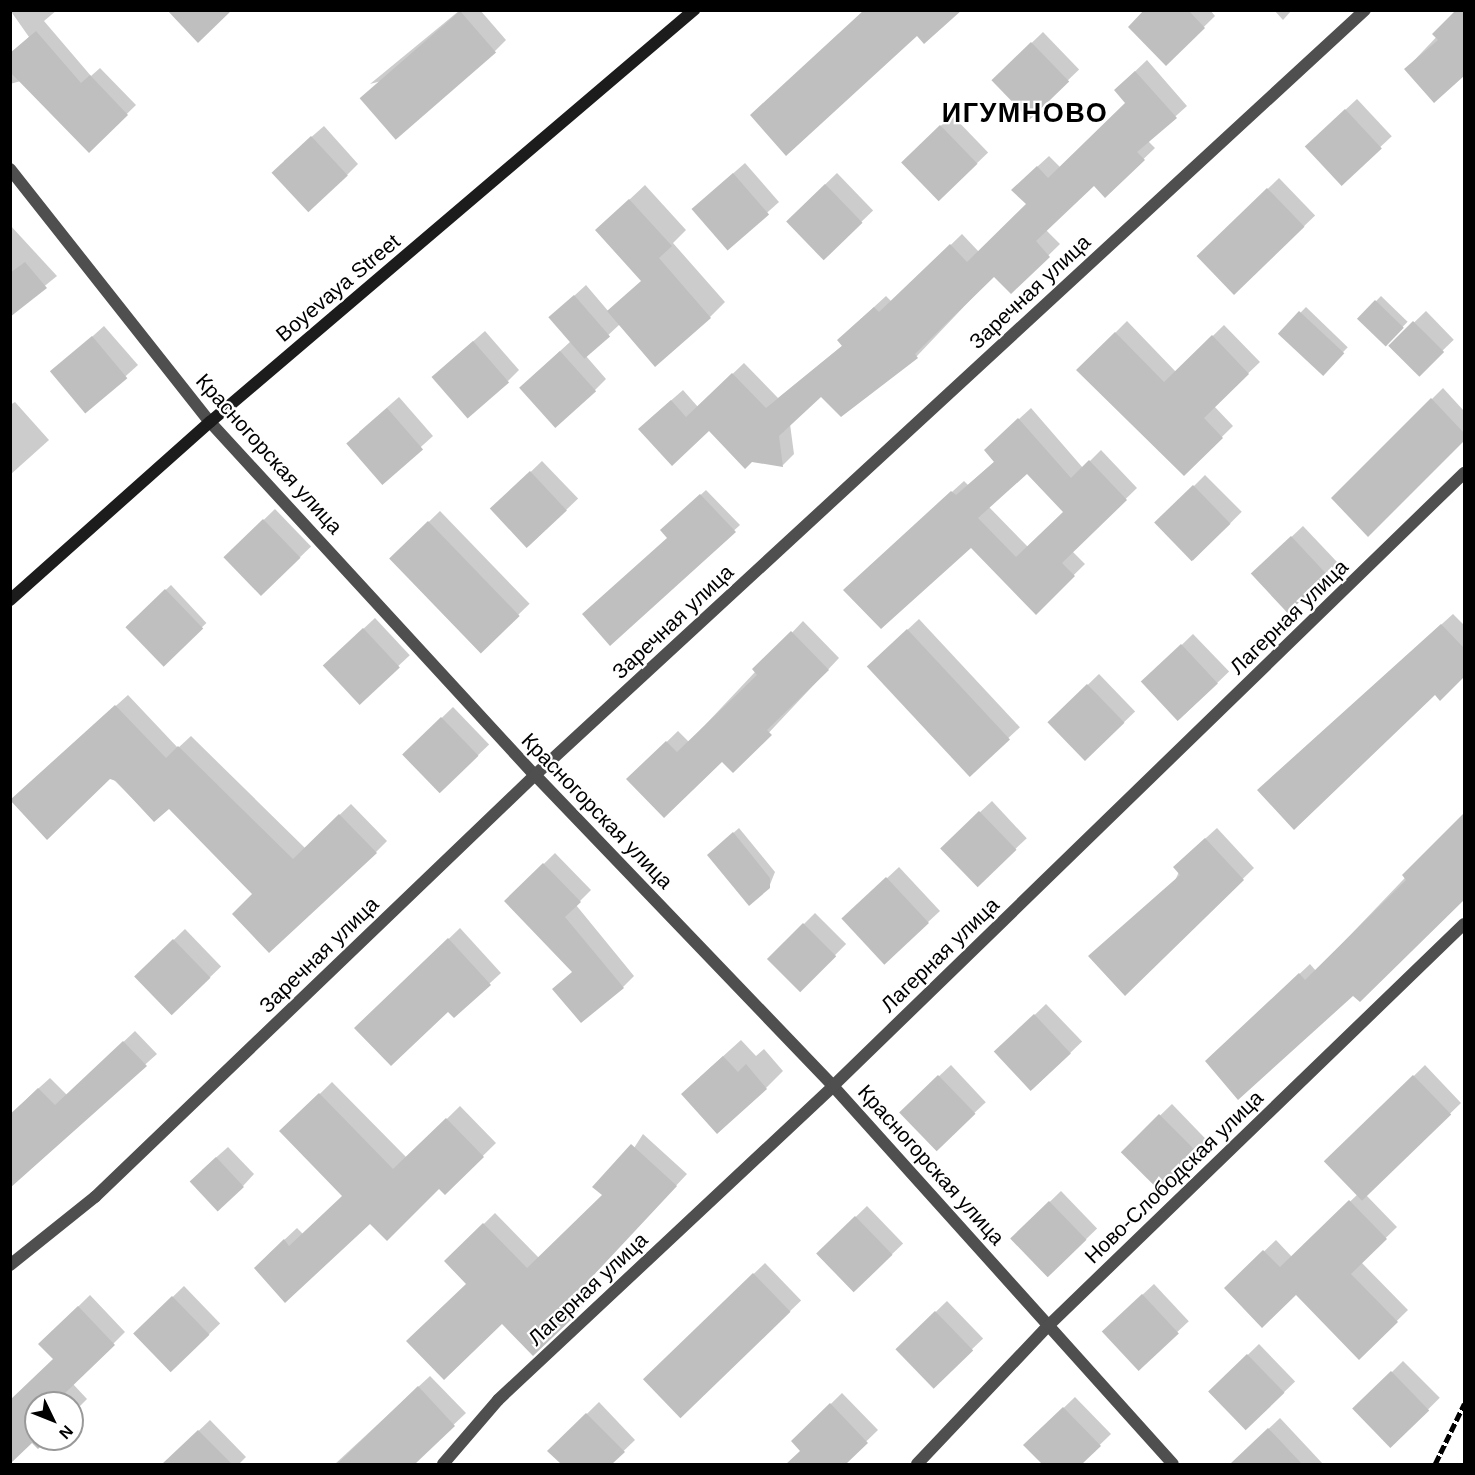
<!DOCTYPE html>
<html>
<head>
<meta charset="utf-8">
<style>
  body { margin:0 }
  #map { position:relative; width:1475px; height:1475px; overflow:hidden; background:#fff; font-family:Helvetica,sans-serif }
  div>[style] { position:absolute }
  .shadow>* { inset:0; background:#0003; transform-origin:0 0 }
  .building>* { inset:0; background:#bfbfbf; transform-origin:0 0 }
  .street>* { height:12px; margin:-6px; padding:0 6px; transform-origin:6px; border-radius:6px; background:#4f4f4f }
  .secondary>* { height:12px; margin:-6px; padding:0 6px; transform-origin:6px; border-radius:6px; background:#1c1c1c }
  .rail>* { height:4.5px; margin-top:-2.25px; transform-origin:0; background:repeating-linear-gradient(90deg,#000 0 9px,transparent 0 12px) }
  span { translate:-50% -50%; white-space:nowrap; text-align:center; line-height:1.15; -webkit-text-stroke:4.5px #fff; paint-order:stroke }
  .street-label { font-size:21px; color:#000 }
  .district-label { font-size:27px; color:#000; font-weight:700; letter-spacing:1.5px }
  .frame { position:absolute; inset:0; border:12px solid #000; pointer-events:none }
  .north { position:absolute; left:24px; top:1391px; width:60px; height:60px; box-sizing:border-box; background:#fff; border:2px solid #999; border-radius:50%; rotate:133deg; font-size:16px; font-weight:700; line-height:24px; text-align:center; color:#000 }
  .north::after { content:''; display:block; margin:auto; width:21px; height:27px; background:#000; clip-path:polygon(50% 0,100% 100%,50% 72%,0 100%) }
</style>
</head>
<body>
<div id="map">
  <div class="shadow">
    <i style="clip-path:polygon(10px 10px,57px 10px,44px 21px,91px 76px,100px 68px,136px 105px,89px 151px,21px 81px,10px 84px,10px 54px,29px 37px)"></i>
    <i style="clip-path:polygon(460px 10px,480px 10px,506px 40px,495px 51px,370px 84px)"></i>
    <i style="clip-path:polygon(1146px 10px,1210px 10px,1215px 16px,1166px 64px)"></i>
    <i style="clip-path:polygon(1274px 10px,1292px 10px,1283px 20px)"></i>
    <i style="clip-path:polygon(1462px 10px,1464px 71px,1434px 100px,1406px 69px)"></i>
    <i style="left:1043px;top:32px;width:52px;height:69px;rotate:46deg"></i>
    <i style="clip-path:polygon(1147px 60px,1187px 106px,1148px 141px,1155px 148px,1105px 196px,1094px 184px,1046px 230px,1060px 244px,1011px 292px,994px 275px,917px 356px,821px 394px,790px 424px,794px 454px,783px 465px,709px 429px,651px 418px,683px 390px,698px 407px,744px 363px,778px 398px,843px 345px,850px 329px,886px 296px,892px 302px,962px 234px,979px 252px,1028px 204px,1025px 178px,1049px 156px,1060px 167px,1127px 103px,1127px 79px)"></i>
    <i style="left:1357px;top:99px;width:51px;height:69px;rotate:47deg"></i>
    <i style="left:952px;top:115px;width:52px;height:69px;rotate:46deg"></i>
    <i style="clip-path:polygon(324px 126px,358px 164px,347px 175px,284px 161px)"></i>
    <i style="clip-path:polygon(745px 163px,779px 202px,728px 248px,705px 198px)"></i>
    <i style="left:837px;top:173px;width:52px;height:69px;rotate:46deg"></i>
    <i style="left:1279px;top:178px;width:52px;height:112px;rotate:46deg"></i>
    <i style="clip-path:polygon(645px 185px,686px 230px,673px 243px,725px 302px,710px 317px,620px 324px,586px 356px,606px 379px,595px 390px,521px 387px,571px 341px,562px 307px,586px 285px,609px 312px,643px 280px,612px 216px)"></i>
    <i style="clip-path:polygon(10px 225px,57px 276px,10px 314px)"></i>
    <i style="left:1381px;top:296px;width:37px;height:32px;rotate:44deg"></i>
    <i style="left:1306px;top:307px;width:58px;height:37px;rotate:44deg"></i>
    <i style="left:1426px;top:311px;width:40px;height:49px;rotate:46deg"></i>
    <i style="clip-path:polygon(1127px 321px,1176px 372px,1224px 325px,1260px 362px,1214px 406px,1233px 426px,1184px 474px,1078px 370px)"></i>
    <i style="clip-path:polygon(104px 326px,138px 365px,87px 411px,64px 362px)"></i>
    <i style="clip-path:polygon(485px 331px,519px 370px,508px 381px,445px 366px)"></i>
    <i style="clip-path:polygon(1443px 388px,1464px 411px,1464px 439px,1369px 534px,1333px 498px)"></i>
    <i style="clip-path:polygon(399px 397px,433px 436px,382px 482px,359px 432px)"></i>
    <i style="clip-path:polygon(15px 402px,49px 440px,10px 475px,10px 405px)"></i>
    <i style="clip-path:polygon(evenodd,1031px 408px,1083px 468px,1101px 450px,1137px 488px,1072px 551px,1085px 564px,1036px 612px,971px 545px,856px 579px,964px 481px,968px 485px,995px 461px,997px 439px,1031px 408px,1027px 472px,1065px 512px,1028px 547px,988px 506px,1027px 472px)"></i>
    <i style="left:542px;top:461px;width:52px;height:69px;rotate:46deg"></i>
    <i style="left:1205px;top:475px;width:52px;height:69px;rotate:45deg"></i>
    <i style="clip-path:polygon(706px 490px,740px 525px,610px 644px,669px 538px,662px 530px)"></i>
    <i style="left:275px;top:509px;width:52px;height:69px;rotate:46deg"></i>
    <i style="left:440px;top:511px;width:129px;height:69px;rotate:46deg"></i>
    <i style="clip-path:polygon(1303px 526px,1338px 563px,1289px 611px,1264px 563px)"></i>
    <i style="left:171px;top:585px;width:52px;height:60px;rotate:47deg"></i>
    <i style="clip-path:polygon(1453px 614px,1464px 625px,1464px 675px,1440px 699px,1435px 693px,1270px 779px)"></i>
    <i style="left:375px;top:618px;width:51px;height:69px;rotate:47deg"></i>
    <i style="left:919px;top:619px;width:148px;height:69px;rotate:47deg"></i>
    <i style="clip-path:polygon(803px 621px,839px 658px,733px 771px,722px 760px,628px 779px,678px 731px,689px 742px)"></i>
    <i style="left:1193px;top:634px;width:52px;height:69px;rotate:46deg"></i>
    <i style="left:1099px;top:674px;width:52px;height:69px;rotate:46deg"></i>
    <i style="clip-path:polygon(128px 695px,178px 748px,191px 736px,305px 848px,351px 804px,387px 841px,376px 852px,254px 894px,169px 807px,154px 820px,110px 776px,22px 790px)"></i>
    <i style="left:453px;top:707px;width:52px;height:69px;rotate:46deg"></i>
    <i style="left:992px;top:801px;width:51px;height:69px;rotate:47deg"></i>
    <i style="clip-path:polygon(1464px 816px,1464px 889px,1354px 994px,1218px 1051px,1310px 964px,1316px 971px)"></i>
    <i style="clip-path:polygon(739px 828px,775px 872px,769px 887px,714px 850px)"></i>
    <i style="clip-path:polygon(1217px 828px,1254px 868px,1125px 993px,1186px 856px)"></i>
    <i style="clip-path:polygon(555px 853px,591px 890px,576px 905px,634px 976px,623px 987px,573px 971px,506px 901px)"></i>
    <i style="clip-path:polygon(899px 867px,940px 911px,885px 962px,855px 908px)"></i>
    <i style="left:815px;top:913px;width:44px;height:64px;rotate:45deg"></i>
    <i style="clip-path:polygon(460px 928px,501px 973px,489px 984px,448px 1010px,356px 1028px)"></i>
    <i style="left:185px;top:929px;width:52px;height:69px;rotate:46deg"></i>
    <i style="left:1046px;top:1004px;width:52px;height:69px;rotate:46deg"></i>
    <i style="clip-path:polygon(135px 1031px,157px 1054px,10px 1185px,10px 1114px,50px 1078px,67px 1095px)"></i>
    <i style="clip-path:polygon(741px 1040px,756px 1056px,764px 1049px,783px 1071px,766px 1088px,700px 1077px)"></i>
    <i style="left:951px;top:1065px;width:51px;height:69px;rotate:47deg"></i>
    <i style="clip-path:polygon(1425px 1065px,1461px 1103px,1366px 1195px,1397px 1227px,1361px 1262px,1408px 1310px,1359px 1358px,1296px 1293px,1226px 1288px,1276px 1240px,1292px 1257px,1358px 1194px,1326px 1162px)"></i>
    <i style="clip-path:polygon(332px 1082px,407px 1158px,460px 1106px,496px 1143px,445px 1193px,439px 1187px,370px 1222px,268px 1255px,297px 1228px,303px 1234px,344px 1195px,282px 1131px)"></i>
    <i style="left:1172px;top:1104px;width:52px;height:69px;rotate:46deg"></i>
    <i style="clip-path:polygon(643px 1134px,687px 1174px,573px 1296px,583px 1306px,533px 1353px,446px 1261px,495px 1213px,539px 1258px,604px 1195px)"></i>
    <i style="clip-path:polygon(228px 1147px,254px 1174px,243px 1186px,202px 1170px)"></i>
    <i style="left:1061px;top:1191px;width:52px;height:69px;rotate:46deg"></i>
    <i style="left:867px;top:1206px;width:52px;height:69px;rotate:46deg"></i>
    <i style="left:765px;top:1263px;width:52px;height:166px;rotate:46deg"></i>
    <i style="left:1154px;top:1284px;width:51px;height:69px;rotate:47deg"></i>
    <i style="left:184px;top:1286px;width:52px;height:69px;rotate:46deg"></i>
    <i style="clip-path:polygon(90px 1295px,125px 1332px,73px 1384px,87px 1399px,72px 1414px,72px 1403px,36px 1403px,36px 1439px,46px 1439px,32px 1441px,10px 1462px,55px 1358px,40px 1344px)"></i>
    <i style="left:947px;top:1301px;width:52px;height:69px;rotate:46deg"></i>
    <i style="left:1259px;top:1344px;width:52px;height:69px;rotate:46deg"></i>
    <i style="left:1403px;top:1361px;width:52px;height:69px;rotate:45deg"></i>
    <i style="clip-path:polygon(430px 1376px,466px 1413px,412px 1464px,335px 1464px)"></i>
    <i style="clip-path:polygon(842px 1393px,878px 1430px,843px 1464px,788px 1464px,802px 1451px,793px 1441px)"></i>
    <i style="clip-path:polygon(1075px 1397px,1111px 1434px,1080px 1464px,1044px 1464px,1025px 1445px)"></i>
    <i style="clip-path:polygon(599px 1402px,635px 1440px,610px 1464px,563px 1464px,549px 1451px)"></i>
    <i style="clip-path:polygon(1280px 1418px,1323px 1464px,1232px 1464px,1241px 1455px)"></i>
    <i style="clip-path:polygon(210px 1420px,246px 1457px,239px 1464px,164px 1464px)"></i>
  </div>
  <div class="building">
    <i style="clip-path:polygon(167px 10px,232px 10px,198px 43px)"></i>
    <i style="clip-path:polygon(864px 10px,962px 10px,924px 44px,917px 36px,786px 156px,750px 115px)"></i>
    <i style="clip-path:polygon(1144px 10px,1188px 10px,1205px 28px,1166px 66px,1128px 27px)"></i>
    <i style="clip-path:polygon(1456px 10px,1464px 10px,1464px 76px,1434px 103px,1404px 69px,1438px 40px,1432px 34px)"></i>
    <i style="left:460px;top:11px;width:55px;height:133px;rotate:49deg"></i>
    <i style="clip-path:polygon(36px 31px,81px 83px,90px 75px,128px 115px,89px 153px,10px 72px,10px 53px)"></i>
    <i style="left:1031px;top:42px;width:55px;height:55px;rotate:46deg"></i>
    <i style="clip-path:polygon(1135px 71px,1177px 118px,1137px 152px,1145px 160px,1105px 198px,1094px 186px,1036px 241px,1050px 257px,1011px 294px,994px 277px,915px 354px,918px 358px,841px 417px,821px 397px,779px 436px,783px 467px,752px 462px,745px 469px,709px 431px,672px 466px,638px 429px,671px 400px,686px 417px,732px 373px,766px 408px,842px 346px,837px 340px,874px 307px,879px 312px,950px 244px,967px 262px,1026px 204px,1011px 190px,1037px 166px,1048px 178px,1125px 103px,1114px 90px)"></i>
    <i style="left:1345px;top:109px;width:54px;height:55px;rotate:47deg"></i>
    <i style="left:940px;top:125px;width:54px;height:54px;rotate:46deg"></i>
    <i style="left:311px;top:136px;width:54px;height:54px;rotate:47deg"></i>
    <i style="left:733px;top:173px;width:55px;height:55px;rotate:49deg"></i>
    <i style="left:825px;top:184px;width:54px;height:54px;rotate:46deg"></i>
    <i style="left:1267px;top:188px;width:54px;height:98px;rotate:46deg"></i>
    <i style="clip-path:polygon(629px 199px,672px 246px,659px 258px,711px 318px,655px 367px,607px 311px,641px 281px,595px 230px)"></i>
    <i style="clip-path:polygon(25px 262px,47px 288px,10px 317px,10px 273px)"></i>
    <i style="left:574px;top:295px;width:55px;height:34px;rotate:49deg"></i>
    <i style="left:1375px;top:300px;width:40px;height:26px;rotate:44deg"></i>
    <i style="left:1299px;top:311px;width:62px;height:31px;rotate:43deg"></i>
    <i style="left:1413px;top:321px;width:44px;height:35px;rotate:45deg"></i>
    <i style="clip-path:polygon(1115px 332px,1164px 382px,1212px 335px,1249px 374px,1204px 418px,1223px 438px,1184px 476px,1076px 370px)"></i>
    <i style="left:92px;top:336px;width:55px;height:55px;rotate:50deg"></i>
    <i style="left:473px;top:341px;width:55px;height:55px;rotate:49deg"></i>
    <i style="left:560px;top:351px;width:54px;height:55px;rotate:48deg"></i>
    <i style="clip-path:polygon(1431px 398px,1464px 433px,1464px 441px,1368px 537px,1331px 498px)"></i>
    <i style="left:387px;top:408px;width:55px;height:54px;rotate:49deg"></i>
    <i style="clip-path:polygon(evenodd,1018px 418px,1071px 478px,1089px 460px,1127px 500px,1062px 563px,1075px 576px,1036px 615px,971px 548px,881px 629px,843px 590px,951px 491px,956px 495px,994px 462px,984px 450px,1018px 418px,1027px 474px,1063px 512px,1016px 557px,978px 518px,1027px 474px)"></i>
    <i style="left:530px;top:471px;width:54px;height:55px;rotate:47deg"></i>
    <i style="left:1193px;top:485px;width:54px;height:54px;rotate:46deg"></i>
    <i style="clip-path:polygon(700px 494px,736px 532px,610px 646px,582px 614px,667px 538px,660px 530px)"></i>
    <i style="left:263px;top:519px;width:54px;height:55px;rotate:46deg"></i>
    <i style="left:428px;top:521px;width:132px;height:54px;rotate:46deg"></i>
    <i style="left:1291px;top:536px;width:54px;height:55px;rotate:47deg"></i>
    <i style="left:165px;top:589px;width:55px;height:55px;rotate:46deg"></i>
    <i style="clip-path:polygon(1441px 624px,1464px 648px,1464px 677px,1440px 701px,1435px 695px,1294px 830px,1257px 790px)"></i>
    <i style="left:363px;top:628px;width:54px;height:55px;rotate:47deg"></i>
    <i style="left:907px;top:629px;width:151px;height:55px;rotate:47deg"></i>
    <i style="clip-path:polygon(791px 631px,829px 670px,767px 730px,772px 735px,733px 773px,722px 762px,664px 818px,626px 779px,666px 741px,677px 752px,757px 675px,752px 669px)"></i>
    <i style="left:1181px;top:644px;width:54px;height:55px;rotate:47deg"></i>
    <i style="left:1087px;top:684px;width:54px;height:55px;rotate:46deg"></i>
    <i style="clip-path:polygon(115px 705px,166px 758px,178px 746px,293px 859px,339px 814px,377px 853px,269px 953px,232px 914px,252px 894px,169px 809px,154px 822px,116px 781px,110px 779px,47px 840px,10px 800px)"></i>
    <i style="left:441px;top:717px;width:54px;height:54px;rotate:46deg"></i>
    <i style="left:979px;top:811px;width:54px;height:54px;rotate:46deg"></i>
    <i style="clip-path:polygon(1464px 813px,1464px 900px,1360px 1002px,1353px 996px,1238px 1100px,1205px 1061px,1299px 973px,1305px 980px,1406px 880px,1402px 875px)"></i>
    <i style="clip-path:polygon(733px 832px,770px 878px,770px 888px,749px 906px,707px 855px)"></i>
    <i style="clip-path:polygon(1205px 838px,1244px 880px,1125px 996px,1088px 956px,1180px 875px,1173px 867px)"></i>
    <i style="clip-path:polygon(543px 863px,581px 902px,565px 917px,624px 988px,581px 1023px,552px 989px,572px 972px,504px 901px)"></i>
    <i style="left:886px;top:877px;width:63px;height:61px;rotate:47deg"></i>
    <i style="left:803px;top:923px;width:47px;height:51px;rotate:45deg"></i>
    <i style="clip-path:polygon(448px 938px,491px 985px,454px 1018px,448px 1012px,391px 1066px,354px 1028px)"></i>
    <i style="left:173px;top:939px;width:54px;height:54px;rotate:46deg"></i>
    <i style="left:1034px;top:1014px;width:54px;height:55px;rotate:47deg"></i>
    <i style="clip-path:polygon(123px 1041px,147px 1066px,10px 1188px,10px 1115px,38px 1088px,55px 1105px)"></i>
    <i style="clip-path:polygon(723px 1056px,738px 1072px,746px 1064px,767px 1089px,717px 1134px,681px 1094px)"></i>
    <i style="left:938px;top:1075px;width:54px;height:54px;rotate:46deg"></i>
    <i style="left:1413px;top:1075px;width:55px;height:124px;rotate:46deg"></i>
    <i style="clip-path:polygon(319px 1093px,393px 1169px,446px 1118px,484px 1157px,445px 1195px,439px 1189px,387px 1241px,370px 1224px,285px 1303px,254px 1268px,284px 1239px,289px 1246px,342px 1196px,279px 1131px)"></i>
    <i style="left:1159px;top:1114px;width:55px;height:54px;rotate:45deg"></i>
    <i style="clip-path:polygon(631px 1144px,677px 1186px,563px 1308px,573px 1318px,533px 1356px,502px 1324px,444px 1380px,406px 1341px,466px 1284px,444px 1261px,483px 1223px,527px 1268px,602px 1195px,592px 1187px)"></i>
    <i style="left:216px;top:1157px;width:41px;height:36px;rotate:47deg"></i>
    <i style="clip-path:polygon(1349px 1200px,1387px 1239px,1351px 1274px,1398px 1322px,1359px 1360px,1296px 1295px,1262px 1328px,1224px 1288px,1263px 1250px,1280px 1267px)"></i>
    <i style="left:1049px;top:1201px;width:54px;height:54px;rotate:46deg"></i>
    <i style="left:855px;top:1216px;width:54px;height:54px;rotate:46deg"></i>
    <i style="left:753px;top:1273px;width:54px;height:153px;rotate:46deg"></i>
    <i style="left:1142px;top:1294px;width:54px;height:55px;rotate:47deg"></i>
    <i style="left:172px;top:1296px;width:54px;height:54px;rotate:46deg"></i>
    <i style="clip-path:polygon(78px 1306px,115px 1345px,62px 1396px,69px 1403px,36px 1403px,36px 1439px,48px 1439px,38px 1449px,32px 1443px,10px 1464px,10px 1400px,53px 1359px,38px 1344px)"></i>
    <i style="left:935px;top:1311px;width:55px;height:55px;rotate:46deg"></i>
    <i style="left:1247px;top:1354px;width:54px;height:54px;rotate:46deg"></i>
    <i style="left:1391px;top:1371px;width:55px;height:54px;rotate:46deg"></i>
    <i style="clip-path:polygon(418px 1386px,455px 1426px,415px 1464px,337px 1464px)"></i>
    <i style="clip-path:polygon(830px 1403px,868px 1443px,846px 1464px,786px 1464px,800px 1451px,791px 1441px)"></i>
    <i style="clip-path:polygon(1063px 1407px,1101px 1446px,1082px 1464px,1042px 1464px,1023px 1445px)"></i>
    <i style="clip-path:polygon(586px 1413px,625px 1452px,612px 1464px,561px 1464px,547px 1451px)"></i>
    <i style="clip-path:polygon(1268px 1428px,1302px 1464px,1230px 1464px)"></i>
    <i style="clip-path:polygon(198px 1430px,232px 1464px,162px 1464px)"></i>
  </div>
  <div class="street">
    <i style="left:10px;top:169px;width:323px;rotate:51.7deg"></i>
    <i style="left:210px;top:422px;width:480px;rotate:47.4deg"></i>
    <i style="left:535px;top:775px;width:431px;rotate:46.2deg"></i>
    <i style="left:833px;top:1086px;width:508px;rotate:48.03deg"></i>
    <i style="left:10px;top:1265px;width:109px;rotate:-38.7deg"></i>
    <i style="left:95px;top:1197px;width:610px;rotate:-43.8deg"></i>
    <i style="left:535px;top:775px;width:1129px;rotate:-42.67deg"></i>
    <i style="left:443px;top:1464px;width:84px;rotate:-49.3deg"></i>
    <i style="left:498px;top:1400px;width:459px;rotate:-43.1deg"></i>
    <i style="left:833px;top:1086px;width:880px;rotate:-44.17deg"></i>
    <i style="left:917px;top:1464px;width:192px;rotate:-46.5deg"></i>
    <i style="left:1049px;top:1325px;width:577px;rotate:-44.02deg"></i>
  </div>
  <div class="secondary">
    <i style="left:10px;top:600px;width:268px;rotate:-41.7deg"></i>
    <i style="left:210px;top:422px;width:636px;rotate:-40.41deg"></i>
  </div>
  <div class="rail">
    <i style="left:1435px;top:1464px;width:67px;rotate:-64.2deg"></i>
  </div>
  <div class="street-label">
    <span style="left:338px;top:288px;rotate:-40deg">Boyevaya Street</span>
    <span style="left:1030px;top:292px;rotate:-43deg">Заречная улица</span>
    <span style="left:269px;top:454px;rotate:48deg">Красногорская улица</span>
    <span style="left:1289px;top:617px;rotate:-44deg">Лагерная улица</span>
    <span style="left:673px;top:622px;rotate:-43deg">Заречная улица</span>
    <span style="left:597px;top:811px;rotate:46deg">Красногорская улица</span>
    <span style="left:319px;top:955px;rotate:-44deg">Заречная улица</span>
    <span style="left:940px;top:955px;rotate:-44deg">Лагерная улица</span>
    <span style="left:931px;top:1165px;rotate:48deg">Красногорская улица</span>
    <span style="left:1174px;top:1177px;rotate:-44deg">Ново-Слободская улица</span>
    <span style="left:588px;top:1289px;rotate:-43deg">Лагерная улица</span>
  </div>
  <div class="district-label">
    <span style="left:1025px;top:114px">ИГУМНОВО</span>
  </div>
  <div class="frame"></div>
  <div class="north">N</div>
</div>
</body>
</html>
